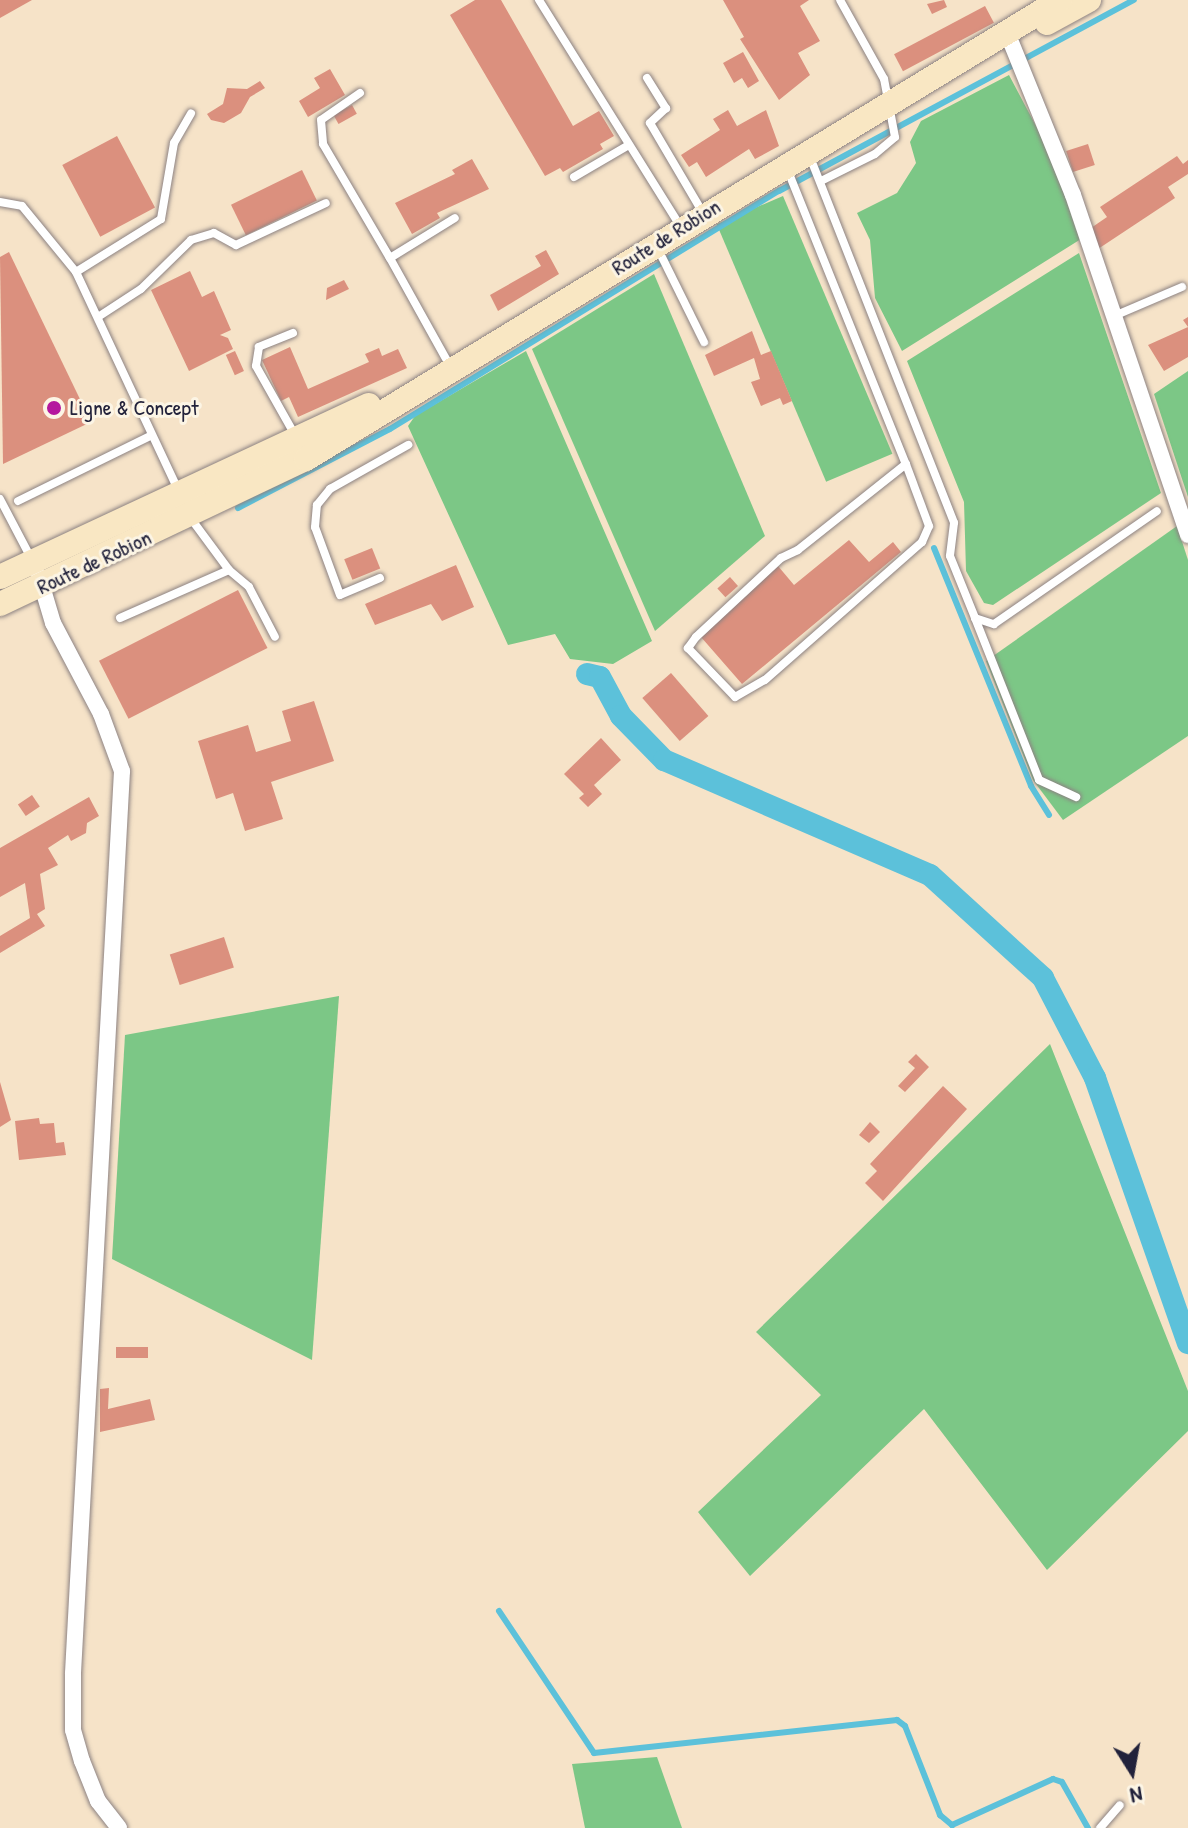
<!DOCTYPE html>
<style>
body{margin:0}
#map{position:relative;width:1188px;height:1828px;overflow:hidden;background:#f6e3c8;font-family:"Patrick Hand",sans-serif}
div>[style]{position:absolute}
.green>*{inset:0;background:#7cc786;transform-origin:0 0}
.stream>*{height:6px;margin:-3px;padding:0 3px;transform-origin:3px;border-radius:3px;background:#5cc1da}
.canal>*{height:22px;margin:-11px;padding:0 11px;transform-origin:11px;border-radius:11px;background:#5cc1da}
.building>*{inset:0;background:#db907e;transform-origin:0 0}
.roads{filter:drop-shadow(0 0 2px #8c8282) drop-shadow(0 0 2px #8c8282)}
.lane>*{height:8px;margin:-4px;padding:0 4px;transform-origin:4px;border-radius:4px;background:#fff}
.street>*{height:16px;margin:-8px;padding:0 8px;transform-origin:8px;border-radius:8px;background:#fff}
.secondary>*{height:24px;margin:-12px;padding:0 12px;transform-origin:12px;border-radius:12px;background:#f9e7c3}
.dots>*{width:22px;height:22px;translate:-50% -50%;box-sizing:border-box;border:4px solid #fcf5e5;border-radius:50%}
span{translate:-50% -50%;white-space:nowrap;text-align:center;line-height:1.15;-webkit-text-stroke:6px #fcf5e5;paint-order:stroke}
.street-label{font-size:22px;color:#22223b}
.poi-label{font-size:22px;color:#22223b}
.left{translate:0 -50%;text-align:left}
.north{position:absolute;left:1092px;top:1732px;width:80px;height:80px;-webkit-text-stroke:6px #fcf5e5;paint-order:stroke;rotate:169deg;font-size:22px;font-weight:700;line-height:32px;text-align:center;color:#22223b}
.north::after{content:'';display:block;margin:auto;width:28px;height:36px;background:#22223b;clip-path:polygon(50% 0,100% 100%,50% 72%,0 100%)}
</style>
<div id="map">
<div class="green">
<i style="clip-path:polygon(1009px 75px,1054px 160px,1081px 239px,902px 351px,875px 298px,870px 240px,857px 213px,897px 193px,916px 163px,910px 142px,921px 121px)"></i>
<i style="left:783px;top:196px;width:280px;height:72px;rotate:67deg"></i>
<i style="clip-path:polygon(1079px 253px,1161px 493px,993px 605px,984px 603px,966px 571px,964px 502px,907px 361px)"></i>
<i style="clip-path:polygon(654px 274px,765px 536px,655px 631px,532px 349px)"></i>
<i style="clip-path:polygon(526px 351px,652px 641px,613px 664px,570px 659px,555px 634px,508px 645px,408px 426px,415px 416px)"></i>
<i style="clip-path:polygon(1188px 371px,1188px 497px,1154px 394px)"></i>
<i style="clip-path:polygon(1177px 526px,1188px 560px,1188px 736px,1063px 820px,1033px 780px,986px 661px)"></i>
<i style="clip-path:polygon(339px 996px,312px 1360px,112px 1259px,125px 1035px)"></i>
<i style="clip-path:polygon(1050px 1044px,1188px 1391px,1188px 1431px,1047px 1570px,924px 1409px,750px 1576px,698px 1512px,821px 1395px,756px 1332px)"></i>
<i style="clip-path:polygon(657px 1757px,682px 1828px,585px 1828px,572px 1764px)"></i>
</div>
<div class="stream">
<i style="left:238px;top:508px;width:171px;rotate:-27.5deg"></i>
<i style="left:390px;top:429px;width:456px;rotate:-31.5deg"></i>
<i style="left:779px;top:191px;width:403px;rotate:-28.3deg"></i>
<i style="left:934px;top:548px;width:257px;rotate:67.8deg"></i>
<i style="left:1031px;top:786px;width:34px;rotate:58deg"></i>
<i style="left:499px;top:1611px;width:171px;rotate:56.2deg"></i>
<i style="left:594px;top:1753px;width:305px;rotate:-6.2deg"></i>
<i style="left:897px;top:1720px;width:10px;rotate:37deg"></i>
<i style="left:905px;top:1726px;width:96px;rotate:68.5deg"></i>
<i style="left:940px;top:1815px;width:16px;rotate:40deg"></i>
<i style="left:952px;top:1825px;width:111px;rotate:-24.5deg"></i>
<i style="left:1053px;top:1779px;width:9px;rotate:18deg"></i>
<i style="left:1062px;top:1782px;width:53px;rotate:60.5deg"></i>
</div>
<div class="canal">
<i style="left:587px;top:674px;width:13px;rotate:13deg"></i>
<i style="left:600px;top:677px;width:44px;rotate:61.7deg"></i>
<i style="left:621px;top:716px;width:62px;rotate:45.7deg"></i>
<i style="left:664px;top:760px;width:290px;rotate:23.4deg"></i>
<i style="left:930px;top:875px;width:153px;rotate:42.3deg"></i>
<i style="left:1043px;top:978px;width:113px;rotate:62.5deg"></i>
<i style="left:1095px;top:1078px;width:281px;rotate:70.7deg"></i>
</div>
<div class="building">
<i style="clip-path:polygon(0 0,32px 0,0 18px)"></i>
<i style="clip-path:polygon(475px 0,501px 0,573px 126px,599px 111px,614px 136px,600px 144px,603px 149px,563px 172px,560px 168px,545px 176px,450px 15px)"></i>
<i style="clip-path:polygon(723px 0,809px 0,800px 6px,820px 41px,798px 53px,810px 75px,779px 100px,740px 39px,744px 37px)"></i>
<i style="clip-path:polygon(944px 0,947px 7px,932px 14px,927px 4px)"></i>
<i style="left:985px;top:6px;width:19px;height:103px;rotate:62deg"></i>
<i style="clip-path:polygon(743px 52px,759px 81px,748px 88px,742px 78px,734px 83px,723px 63px)"></i>
<i style="clip-path:polygon(330px 69px,345px 95px,308px 117px,299px 101px,320px 88px,314px 78px)"></i>
<i style="clip-path:polygon(260px 81px,265px 88px,250px 97px,241px 113px,224px 123px,211px 120px,207px 114px,223px 104px,227px 88px,247px 89px)"></i>
<i style="left:352px;top:105px;width:10px;height:21px;rotate:61deg"></i>
<i style="clip-path:polygon(728px 110px,737px 126px,766px 110px,779px 146px,755px 159px,749px 149px,706px 177px,697px 162px,689px 167px,681px 155px,720px 130px,713px 119px)"></i>
<i style="left:117px;top:136px;width:81px;height:62px;rotate:62deg"></i>
<i style="left:1088px;top:144px;width:22px;height:23px;rotate:72deg"></i>
<i style="clip-path:polygon(1177px 156px,1183px 164px,1188px 160px,1188px 174px,1168px 187px,1175px 198px,1098px 249px,1091px 228px,1107px 217px,1100px 207px)"></i>
<i style="clip-path:polygon(472px 159px,489px 189px,437px 213px,440px 218px,412px 234px,395px 203px,455px 174px,452px 170px)"></i>
<i style="left:302px;top:170px;width:34px;height:79px;rotate:64deg"></i>
<i style="clip-path:polygon(546px 250px,559px 274px,498px 311px,490px 295px,541px 266px,535px 256px)"></i>
<i style="clip-path:polygon(9px 252px,91px 422px,3px 464px,0 257px)"></i>
<i style="clip-path:polygon(190px 271px,202px 297px,214px 291px,231px 330px,220px 335px,228px 338px,233px 349px,189px 371px,151px 290px)"></i>
<i style="clip-path:polygon(344px 280px,349px 289px,326px 300px,327px 288px)"></i>
<i style="clip-path:polygon(1188px 317px,1188px 357px,1164px 371px,1148px 345px,1188px 327px,1183px 320px)"></i>
<i style="clip-path:polygon(752px 331px,761px 355px,771px 351px,792px 401px,783px 405px,780px 398px,761px 406px,751px 382px,760px 379px,754px 358px,714px 376px,705px 355px)"></i>
<i style="clip-path:polygon(290px 347px,308px 389px,369px 362px,365px 354px,379px 348px,382px 356px,398px 349px,407px 368px,298px 417px,289px 397px,281px 401px,262px 360px)"></i>
<i style="left:235px;top:351px;width:22px;height:10px;rotate:66deg"></i>
<i style="clip-path:polygon(849px 540px,869px 562px,893px 542px,901px 552px,742px 684px,701px 637px,778px 566px,794px 585px)"></i>
<i style="left:372px;top:548px;width:22px;height:30px;rotate:68deg"></i>
<i style="clip-path:polygon(456px 565px,474px 607px,442px 621px,431px 604px,375px 625px,365px 604px)"></i>
<i style="left:730px;top:577px;width:12px;height:17px;rotate:48deg"></i>
<i style="left:238px;top:590px;width:65px;height:156px;rotate:63deg"></i>
<i style="left:671px;top:673px;width:57px;height:38px;rotate:49deg"></i>
<i style="clip-path:polygon(314px 701px,334px 761px,271px 782px,283px 819px,245px 831px,233px 793px,216px 799px,198px 741px,248px 725px,256px 752px,291px 741px,282px 711px)"></i>
<i style="clip-path:polygon(601px 738px,621px 760px,594px 785px,602px 794px,588px 807px,579px 798px,584px 794px,564px 774px)"></i>
<i style="left:32px;top:795px;width:14px;height:17px;rotate:56deg"></i>
<i style="clip-path:polygon(89px 797px,99px 816px,87px 823px,86px 833px,71px 841px,68px 835px,48px 848px,58px 865px,40px 874px,45px 909px,37px 914px,45px 926px,0 953px,0 936px,30px 918px,25px 883px,0 897px,0 848px)"></i>
<i style="left:224px;top:937px;width:32px;height:57px;rotate:72deg"></i>
<i style="clip-path:polygon(916px 1054px,929px 1067px,905px 1092px,898px 1086px,915px 1068px,908px 1062px)"></i>
<i style="clip-path:polygon(0 1082px,11px 1120px,0 1127px)"></i>
<i style="clip-path:polygon(943px 1086px,967px 1109px,883px 1201px,865px 1183px,877px 1171px,870px 1164px)"></i>
<i style="clip-path:polygon(39px 1118px,40px 1124px,54px 1123px,56px 1143px,64px 1142px,66px 1155px,19px 1160px,15px 1121px)"></i>
<i style="clip-path:polygon(870px 1122px,880px 1132px,869px 1143px,859px 1135px)"></i>
<i style="left:116px;top:1347px;width:32px;height:11px"></i>
<i style="clip-path:polygon(109px 1388px,108px 1409px,150px 1399px,155px 1420px,100px 1432px,100px 1389px)"></i>
</div>
<div class="roads">
<div class="lane">
<i style="left:539px;top:0;width:266px;rotate:58deg"></i>
<i style="left:647px;top:78px;width:36px;rotate:58deg"></i>
<i style="left:666px;top:108px;width:22px;rotate:137deg"></i>
<i style="left:650px;top:123px;width:104px;rotate:59.5deg"></i>
<i style="left:360px;top:93px;width:47px;rotate:145.3deg"></i>
<i style="left:321px;top:120px;width:24px;rotate:85deg"></i>
<i style="left:323px;top:144px;width:132px;rotate:59.6deg"></i>
<i style="left:810px;top:157px;width:393px;rotate:68.5deg"></i>
<i style="left:954px;top:523px;width:33px;rotate:97deg"></i>
<i style="left:950px;top:556px;width:67px;rotate:68deg"></i>
<i style="left:975px;top:618px;width:20px;rotate:18deg"></i>
<i style="left:994px;top:624px;width:198px;rotate:-34.7deg"></i>
<i style="left:788px;top:171px;width:316px;rotate:68.1deg"></i>
<i style="left:906px;top:464px;width:138px;rotate:141.5deg"></i>
<i style="left:798px;top:550px;width:19px;rotate:155deg"></i>
<i style="left:781px;top:558px;width:116px;rotate:137.1deg"></i>
<i style="left:696px;top:637px;width:14px;rotate:126deg"></i>
<i style="left:688px;top:648px;width:68px;rotate:46.2deg"></i>
<i style="left:735px;top:697px;width:34px;rotate:-30deg"></i>
<i style="left:765px;top:680px;width:209px;rotate:-41.3deg"></i>
<i style="left:922px;top:542px;width:17px;rotate:-66deg"></i>
<i style="left:929px;top:526px;width:66px;rotate:-110.4deg"></i>
<i style="left:574px;top:177px;width:61px;rotate:-30.3deg"></i>
<i style="left:821px;top:181px;width:60px;rotate:-26.6deg"></i>
<i style="left:875px;top:154px;width:26px;rotate:-40deg"></i>
<i style="left:895px;top:137px;width:59px;rotate:-100.7deg"></i>
<i style="left:884px;top:79px;width:90px;rotate:-119.1deg"></i>
<i style="left:0;top:202px;width:22px;rotate:10deg"></i>
<i style="left:22px;top:206px;width:85px;rotate:50.7deg"></i>
<i style="left:76px;top:272px;width:243px;rotate:64.9deg"></i>
<i style="left:658px;top:249px;width:104px;rotate:63.7deg"></i>
<i style="left:76px;top:272px;width:100px;rotate:-31.9deg"></i>
<i style="left:161px;top:219px;width:77px;rotate:-80.3deg"></i>
<i style="left:174px;top:143px;width:34px;rotate:-60deg"></i>
<i style="left:1114px;top:316px;width:74px;rotate:-23.1deg"></i>
<i style="left:98px;top:317px;width:51px;rotate:-33.1deg"></i>
<i style="left:141px;top:289px;width:70px;rotate:-44.4deg"></i>
<i style="left:191px;top:240px;width:24px;rotate:-17deg"></i>
<i style="left:214px;top:233px;width:25px;rotate:29deg"></i>
<i style="left:236px;top:245px;width:99px;rotate:-25deg"></i>
<i style="left:293px;top:333px;width:37px;rotate:158deg"></i>
<i style="left:259px;top:347px;width:19px;rotate:99deg"></i>
<i style="left:256px;top:366px;width:81px;rotate:60.6deg"></i>
<i style="left:450px;top:366px;width:124px;rotate:-119.1deg"></i>
<i style="left:390px;top:258px;width:76px;rotate:-31.6deg"></i>
<i style="left:0;top:499px;width:67px;rotate:62.3deg"></i>
<i style="left:18px;top:501px;width:147px;rotate:-26.2deg"></i>
<i style="left:229px;top:570px;width:26px;rotate:40deg"></i>
<i style="left:249px;top:587px;width:56px;rotate:62.5deg"></i>
<i style="left:380px;top:578px;width:43px;rotate:157deg"></i>
<i style="left:340px;top:595px;width:72px;rotate:-110.2deg"></i>
<i style="left:315px;top:527px;width:22px;rotate:-85deg"></i>
<i style="left:317px;top:505px;width:21px;rotate:-51deg"></i>
<i style="left:330px;top:489px;width:90px;rotate:-29.4deg"></i>
<i style="left:120px;top:618px;width:119px;rotate:-23.8deg"></i>
<i style="left:229px;top:570px;width:67px;rotate:-126.5deg"></i>
<i style="left:975px;top:618px;width:174px;rotate:68.4deg"></i>
<i style="left:1039px;top:780px;width:41px;rotate:24.7deg"></i>
<i style="left:1100px;top:1828px;width:30px;rotate:-49deg"></i>
</div>
<div class="street">
<i style="left:1006px;top:30px;width:178px;rotate:67.9deg"></i>
<i style="left:1073px;top:195px;width:359px;rotate:71.3deg"></i>
<i style="left:39px;top:576px;width:49px;rotate:73.4deg"></i>
<i style="left:53px;top:623px;width:103px;rotate:62.2deg"></i>
<i style="left:101px;top:714px;width:61px;rotate:69.8deg"></i>
<i style="left:122px;top:771px;width:904px;rotate:93.11deg"></i>
<i style="left:73px;top:1674px;width:56px;rotate:90deg"></i>
<i style="left:73px;top:1730px;width:32px;rotate:74deg"></i>
<i style="left:82px;top:1761px;width:43px;rotate:68.2deg"></i>
<i style="left:98px;top:1801px;width:34px;rotate:52deg"></i>
</div>
<div class="secondary">
<i style="left:1047px;top:23px;width:48px;rotate:-28.7deg"></i>
<i style="left:0;top:577px;width:407px;rotate:-25deg"></i>
<i style="left:0;top:604px;width:339px;rotate:-25.4deg"></i>
<i style="left:306px;top:459px;width:883px;rotate:-31.33deg"></i>
</div>
</div>
<div class="dots">
<i style="left:54px;top:408px;background:#b5179e"></i>
</div>
<div class="street-label">
<span style="left:666px;top:237px;rotate:-32deg">Route de Robion</span>
<span style="left:94px;top:562px;rotate:-25deg">Route de Robion</span>
</div>
<div class="poi-label">
<span class="left" style="left:70px;top:408px">Ligne &amp; Concept</span>
</div>
<div class="north">N</div>
</div>
